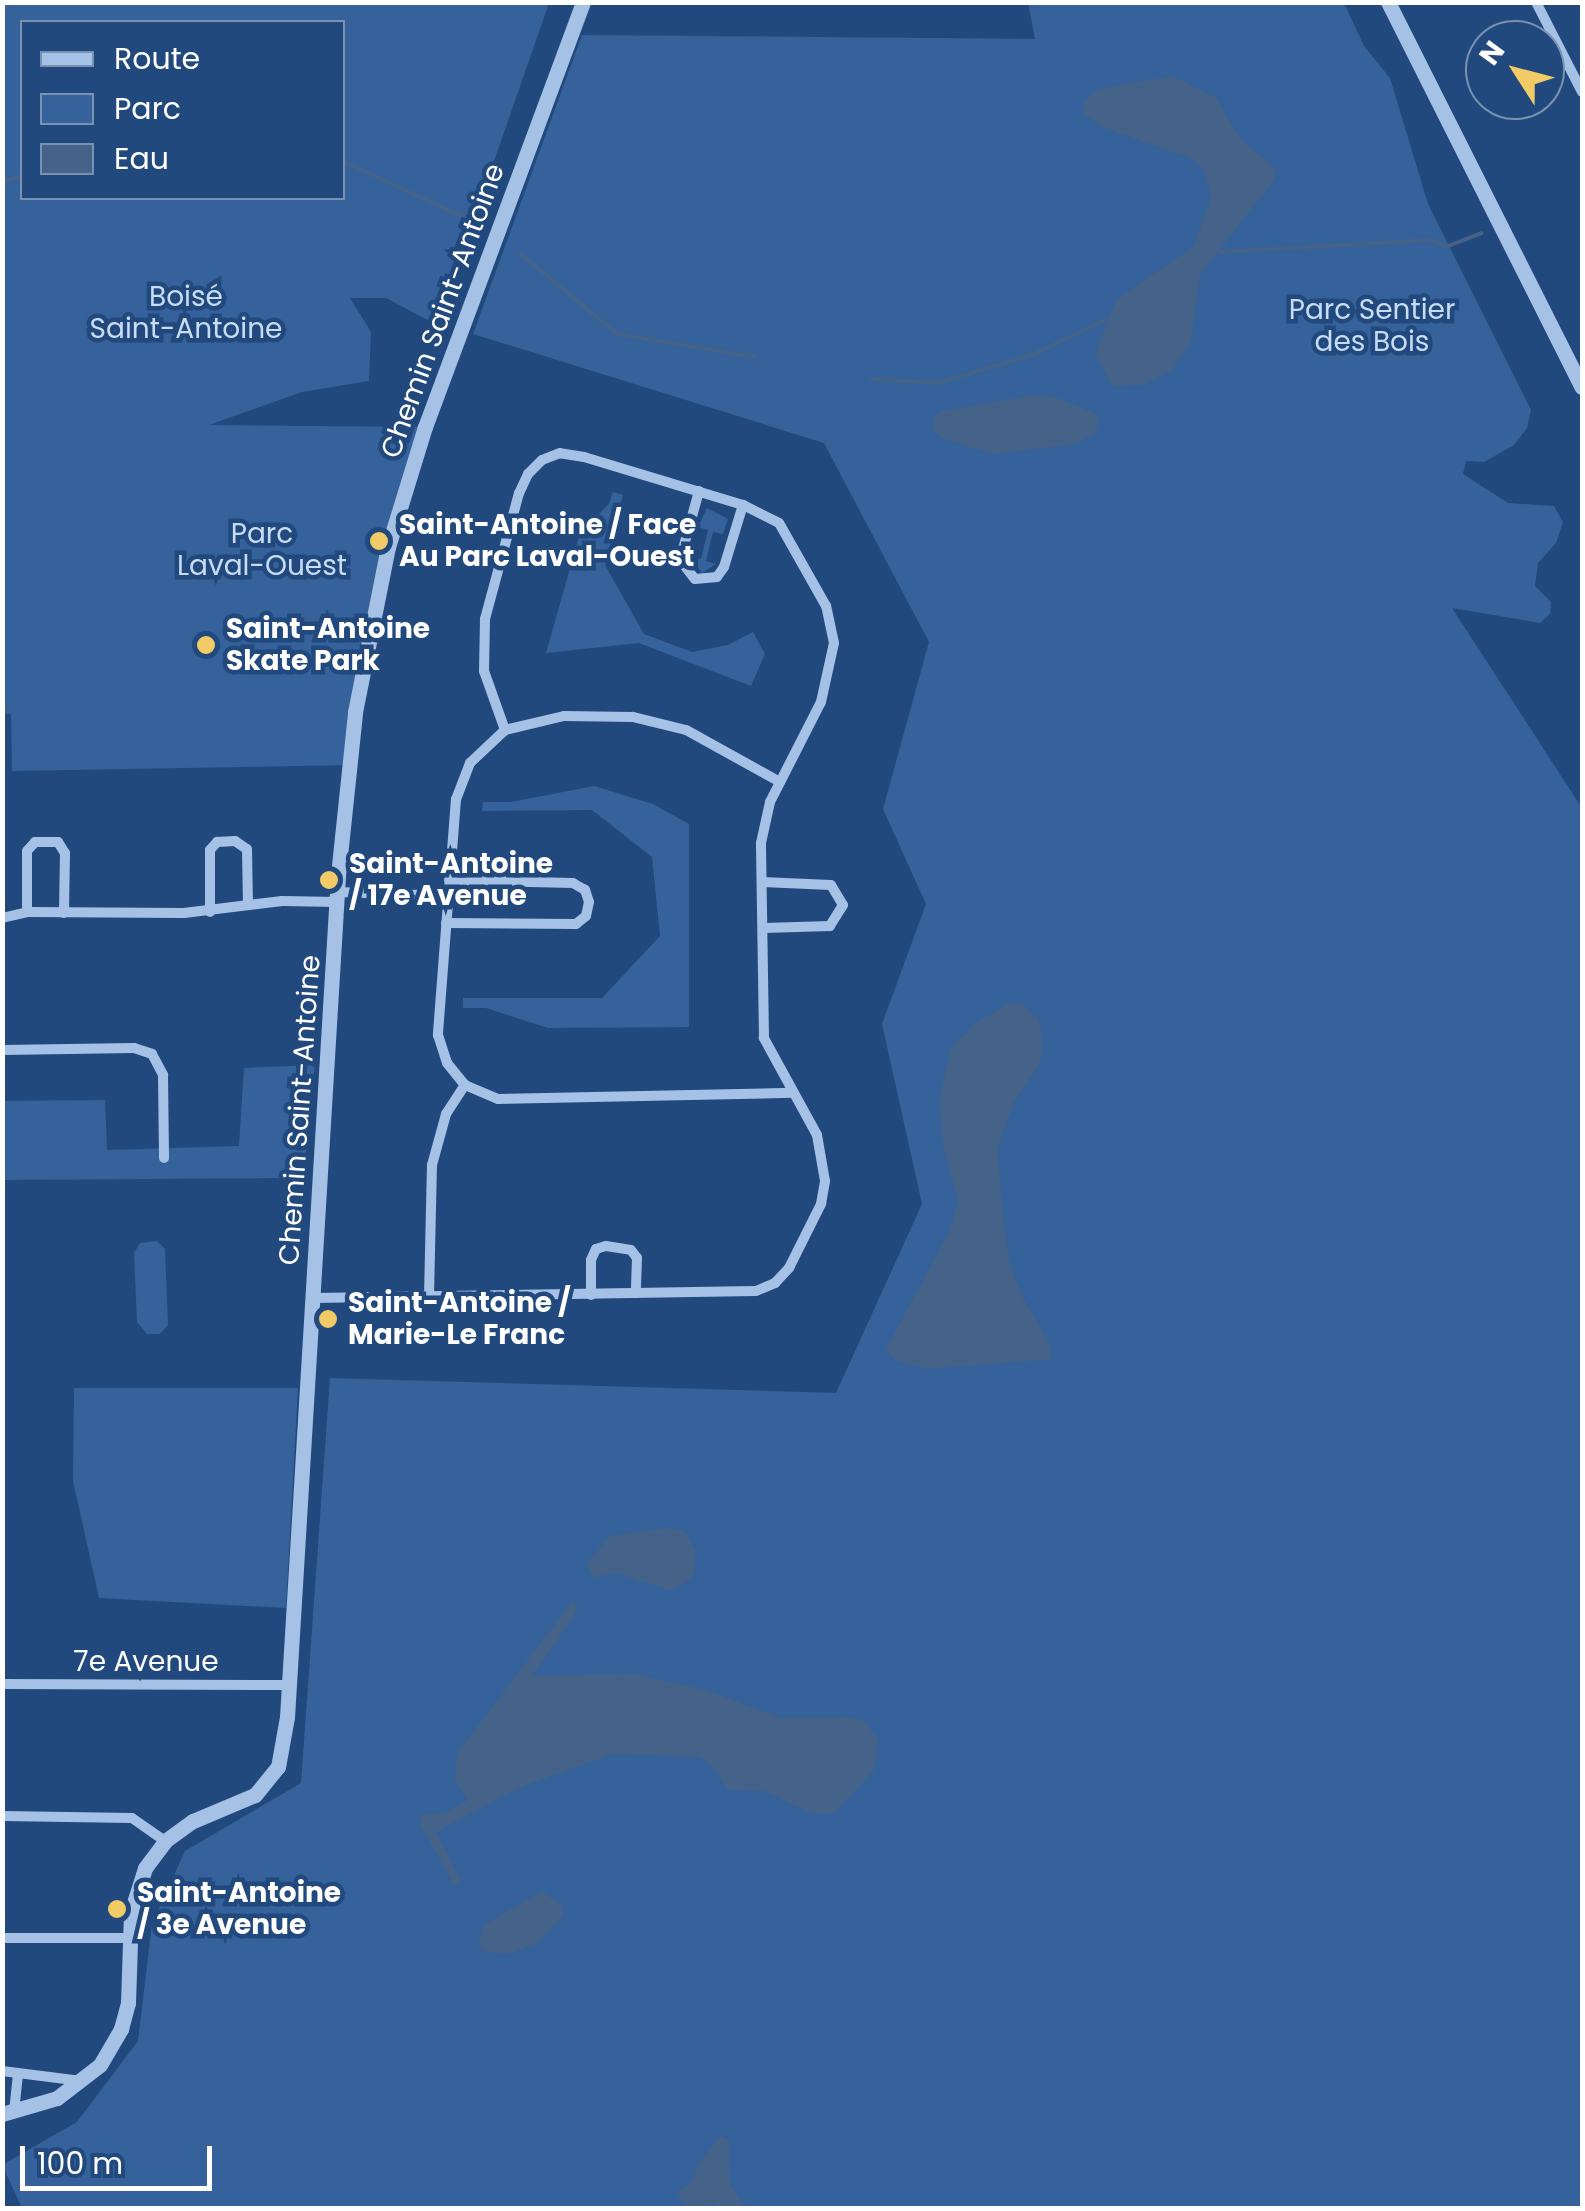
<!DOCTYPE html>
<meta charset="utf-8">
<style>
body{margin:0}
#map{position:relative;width:1585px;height:2211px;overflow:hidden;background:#21497d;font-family:Poppins,sans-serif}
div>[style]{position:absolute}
.green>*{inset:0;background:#35629b}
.water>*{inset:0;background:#456288}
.stream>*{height:4px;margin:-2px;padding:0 2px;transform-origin:2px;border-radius:2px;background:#456288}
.minor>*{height:10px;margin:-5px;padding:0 5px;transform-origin:5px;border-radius:5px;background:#a5c2e6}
.tertiary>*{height:15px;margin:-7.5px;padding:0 7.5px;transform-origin:7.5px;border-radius:7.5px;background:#a5c2e6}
.dots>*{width:28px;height:28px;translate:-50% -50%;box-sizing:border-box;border:5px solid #21497d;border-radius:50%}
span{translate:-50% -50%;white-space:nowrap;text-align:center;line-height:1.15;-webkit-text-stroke:9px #21497d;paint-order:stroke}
.park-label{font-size:28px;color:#c8dcf5}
.street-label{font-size:28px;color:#fff}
.poi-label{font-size:28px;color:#fff;font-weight:700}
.left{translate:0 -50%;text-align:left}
.frame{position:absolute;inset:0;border:5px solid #fff;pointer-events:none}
.legend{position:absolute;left:20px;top:20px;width:325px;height:180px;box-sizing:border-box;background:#21497d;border:2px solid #7a92b1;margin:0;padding:12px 18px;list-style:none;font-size:30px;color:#fff}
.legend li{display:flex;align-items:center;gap:20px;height:50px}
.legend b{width:50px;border:2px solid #7a92b1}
.north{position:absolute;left:1465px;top:20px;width:100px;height:100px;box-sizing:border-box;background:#21497d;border:2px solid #7a92b1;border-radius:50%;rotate:306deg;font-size:28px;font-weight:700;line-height:40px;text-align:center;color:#fff}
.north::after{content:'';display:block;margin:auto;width:35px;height:45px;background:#f2cb67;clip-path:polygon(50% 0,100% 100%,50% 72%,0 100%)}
.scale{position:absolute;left:20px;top:2146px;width:192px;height:45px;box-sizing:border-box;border:5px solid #fff;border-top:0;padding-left:12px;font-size:30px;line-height:35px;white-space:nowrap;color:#fff;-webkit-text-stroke:8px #21497d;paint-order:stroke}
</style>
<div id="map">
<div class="green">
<i style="clip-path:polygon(evenodd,2px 3px,549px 3px,437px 325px,386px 298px,350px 298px,371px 332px,369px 381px,302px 392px,209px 425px,425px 427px,373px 620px,355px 765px,12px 771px,11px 714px,2px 714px,2px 3px,22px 22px,342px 22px,342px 198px,22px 198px,22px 22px)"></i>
<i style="clip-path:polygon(1028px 3px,1344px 3px,1364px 46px,1390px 78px,1428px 204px,1531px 410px,1527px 428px,1514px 445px,1484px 462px,1466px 461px,1463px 474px,1508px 503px,1554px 506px,1563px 522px,1556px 543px,1538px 563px,1535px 586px,1551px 602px,1550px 614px,1540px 623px,1452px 608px,1582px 808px,1582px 2208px,22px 2208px,2px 2165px,77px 2122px,138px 2041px,152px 1924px,185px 1851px,301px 1783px,330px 1378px,836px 1393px,922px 1204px,882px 1024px,926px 904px,883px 809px,929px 642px,824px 443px,473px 334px,582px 35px,1035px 39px)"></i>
<i style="clip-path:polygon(613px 492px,623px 495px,605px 565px,644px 634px,692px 652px,728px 645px,753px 632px,765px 654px,751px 686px,639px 643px,546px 653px,580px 533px,609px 504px)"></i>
<i style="clip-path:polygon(707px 508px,728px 519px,723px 534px,713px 532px,706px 561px,716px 564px,702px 573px,690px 557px,701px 559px,708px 530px,698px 527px)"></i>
<i style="clip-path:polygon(594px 786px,653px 804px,689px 824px,689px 1027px,548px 1028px,486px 1008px,463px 1008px,463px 998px,602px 998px,660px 936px,652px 857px,592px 810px,482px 811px,483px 802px,511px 802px)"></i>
<i style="clip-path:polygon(315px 1065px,303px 1178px,3px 1180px,2px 1101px,105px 1100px,107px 1150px,239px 1146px,244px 1068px)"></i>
<i style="clip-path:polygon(157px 1241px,165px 1249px,168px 1325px,160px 1334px,147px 1334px,137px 1322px,134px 1253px,140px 1243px)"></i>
<i style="clip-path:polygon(74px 1388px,298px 1388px,286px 1608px,99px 1598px,73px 1481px)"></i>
</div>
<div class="water">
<i style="clip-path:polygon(1172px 76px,1216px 98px,1240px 139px,1275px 168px,1274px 180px,1200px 275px,1191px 342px,1172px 370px,1143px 385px,1112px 386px,1095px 354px,1116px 300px,1194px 246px,1211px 197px,1204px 170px,1193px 159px,1102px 127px,1084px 114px,1084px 102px,1098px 89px)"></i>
<i style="clip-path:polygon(1035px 395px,1055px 397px,1099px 415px,1096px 433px,1076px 444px,993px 454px,943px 439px,933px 429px,932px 420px,941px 411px)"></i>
<i style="clip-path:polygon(1008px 1004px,1022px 1004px,1039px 1019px,1043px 1046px,1039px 1065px,1013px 1104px,998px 1148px,1003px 1219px,1010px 1264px,1022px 1296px,1050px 1344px,1051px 1359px,930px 1369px,896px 1361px,886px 1349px,949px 1232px,958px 1202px,943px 1144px,939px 1100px,951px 1048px,974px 1024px)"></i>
<i style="clip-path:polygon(667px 1528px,684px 1531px,696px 1550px,694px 1575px,682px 1585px,669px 1590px,615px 1573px,593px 1578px,587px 1563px,610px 1536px)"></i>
<i style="clip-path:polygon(572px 1602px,578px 1606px,573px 1618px,532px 1676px,634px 1674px,706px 1690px,781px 1718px,848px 1717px,864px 1721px,878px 1739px,874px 1770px,840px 1807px,832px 1813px,811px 1813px,764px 1791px,727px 1789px,713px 1766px,700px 1757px,613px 1754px,521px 1787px,436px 1832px,461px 1880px,454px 1885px,420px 1824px,421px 1815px,446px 1812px,468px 1800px,455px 1780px,457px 1753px)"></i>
<i style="clip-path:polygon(542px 1891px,563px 1906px,563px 1916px,536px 1944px,507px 1954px,483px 1951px,478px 1945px,484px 1925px)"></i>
<i style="clip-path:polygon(721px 2136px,729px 2140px,730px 2183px,745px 2208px,719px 2208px,712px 2203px,706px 2208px,686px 2208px,677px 2192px,692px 2182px,698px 2164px)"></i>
</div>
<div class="stream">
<i style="left:342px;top:161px;width:151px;rotate:24.7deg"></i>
<i style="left:2px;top:182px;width:21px;rotate:-17deg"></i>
<i style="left:1221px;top:252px;width:209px;rotate:-3.3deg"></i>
<i style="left:1430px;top:240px;width:19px;rotate:18deg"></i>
<i style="left:1448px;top:246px;width:36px;rotate:-21deg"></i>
<i style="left:521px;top:254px;width:125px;rotate:39.8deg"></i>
<i style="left:617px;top:334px;width:139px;rotate:9.5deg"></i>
<i style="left:871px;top:379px;width:67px;rotate:3.4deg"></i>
<i style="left:938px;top:383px;width:98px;rotate:-16.6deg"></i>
<i style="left:1032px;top:355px;width:83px;rotate:-25.6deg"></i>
</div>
<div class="minor">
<i style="left:1536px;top:2px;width:101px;rotate:62.9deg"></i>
<i style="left:699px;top:491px;width:72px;rotate:105.4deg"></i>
<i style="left:680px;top:560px;width:24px;rotate:52deg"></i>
<i style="left:695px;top:579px;width:22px;rotate:-5deg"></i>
<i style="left:717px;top:577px;width:12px;rotate:-55deg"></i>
<i style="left:724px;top:567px;width:65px;rotate:-73deg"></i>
<i style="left:780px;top:782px;width:107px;rotate:-151deg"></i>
<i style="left:686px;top:730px;width:55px;rotate:-166.2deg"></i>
<i style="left:633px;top:717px;width:69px;rotate:-179.2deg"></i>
<i style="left:564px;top:716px;width:61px;rotate:166.7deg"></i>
<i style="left:505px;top:730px;width:48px;rotate:136.7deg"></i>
<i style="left:470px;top:763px;width:39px;rotate:111deg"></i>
<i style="left:456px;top:799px;width:237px;rotate:94.4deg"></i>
<i style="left:438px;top:1035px;width:29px;rotate:72deg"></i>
<i style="left:447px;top:1063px;width:28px;rotate:51deg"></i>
<i style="left:465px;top:1085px;width:36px;rotate:23deg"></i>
<i style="left:498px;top:1099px;width:295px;rotate:-1.2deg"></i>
<i style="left:762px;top:882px;width:69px;rotate:2.5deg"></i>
<i style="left:831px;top:885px;width:23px;rotate:59deg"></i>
<i style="left:843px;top:905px;width:25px;rotate:122deg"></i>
<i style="left:830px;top:926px;width:66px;rotate:178.3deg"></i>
<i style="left:338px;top:892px;width:109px;rotate:2.1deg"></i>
<i style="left:27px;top:912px;width:61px;rotate:-90deg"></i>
<i style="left:27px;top:851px;width:12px;rotate:-48deg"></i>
<i style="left:35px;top:842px;width:23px"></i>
<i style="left:58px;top:842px;width:13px;rotate:58deg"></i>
<i style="left:65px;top:853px;width:60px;rotate:91deg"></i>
<i style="left:210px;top:912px;width:62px;rotate:-90deg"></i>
<i style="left:210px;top:850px;width:11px;rotate:-49deg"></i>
<i style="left:217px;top:842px;width:18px;rotate:-3deg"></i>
<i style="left:235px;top:841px;width:14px;rotate:34deg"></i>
<i style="left:247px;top:849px;width:55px;rotate:89deg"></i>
<i style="left:2px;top:918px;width:26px;rotate:-13deg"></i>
<i style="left:27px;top:912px;width:157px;rotate:0.4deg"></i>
<i style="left:184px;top:913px;width:99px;rotate:-7deg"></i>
<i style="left:282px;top:901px;width:55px;rotate:1deg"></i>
<i style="left:446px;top:923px;width:130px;rotate:0.4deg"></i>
<i style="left:576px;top:924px;width:13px;rotate:-39deg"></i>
<i style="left:586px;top:916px;width:14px;rotate:-78deg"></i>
<i style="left:589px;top:902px;width:13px;rotate:-108deg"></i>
<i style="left:585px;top:890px;width:14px;rotate:-150deg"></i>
<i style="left:573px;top:883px;width:124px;rotate:-178.6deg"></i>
<i style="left:2px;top:1050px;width:132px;rotate:-0.9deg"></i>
<i style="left:134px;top:1048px;width:19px;rotate:18deg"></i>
<i style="left:152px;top:1054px;width:24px;rotate:62deg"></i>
<i style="left:163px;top:1075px;width:83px;rotate:89.3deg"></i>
<i style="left:591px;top:1295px;width:35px;rotate:-90deg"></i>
<i style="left:591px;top:1260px;width:12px;rotate:-66deg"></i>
<i style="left:596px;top:1249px;width:10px;rotate:-17deg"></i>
<i style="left:606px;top:1246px;width:25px;rotate:9deg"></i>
<i style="left:631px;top:1250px;width:10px;rotate:53deg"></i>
<i style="left:637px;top:1258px;width:35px;rotate:92deg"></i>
<i style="left:429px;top:1296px;width:131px;rotate:-88.7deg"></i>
<i style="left:432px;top:1165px;width:53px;rotate:-74.6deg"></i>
<i style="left:446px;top:1114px;width:35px;rotate:-57deg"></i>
<i style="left:313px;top:1298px;width:443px;rotate:-0.9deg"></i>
<i style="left:756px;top:1291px;width:21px;rotate:-23deg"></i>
<i style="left:775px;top:1283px;width:21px;rotate:-47deg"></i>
<i style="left:789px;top:1268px;width:72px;rotate:-63.4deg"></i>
<i style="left:821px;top:1204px;width:23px;rotate:-80deg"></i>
<i style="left:825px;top:1181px;width:47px;rotate:-99.9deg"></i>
<i style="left:817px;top:1135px;width:111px;rotate:-118.7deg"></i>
<i style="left:764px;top:1038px;width:195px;rotate:-90.9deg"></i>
<i style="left:761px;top:843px;width:42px;rotate:-77.6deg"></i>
<i style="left:770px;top:802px;width:112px;rotate:-63deg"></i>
<i style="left:821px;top:702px;width:60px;rotate:-77.6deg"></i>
<i style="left:834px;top:643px;width:38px;rotate:-102deg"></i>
<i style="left:826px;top:606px;width:95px;rotate:-119.5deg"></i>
<i style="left:779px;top:523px;width:40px;rotate:-153.4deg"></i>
<i style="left:743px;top:505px;width:166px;rotate:-163.2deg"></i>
<i style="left:584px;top:457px;width:24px;rotate:-171deg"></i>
<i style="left:560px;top:453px;width:19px;rotate:159deg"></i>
<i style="left:542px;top:460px;width:20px;rotate:135deg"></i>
<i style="left:528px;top:474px;width:21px;rotate:115deg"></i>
<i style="left:519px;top:493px;width:131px;rotate:105.1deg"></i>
<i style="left:485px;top:619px;width:52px;rotate:91.1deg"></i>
<i style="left:484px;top:671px;width:63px;rotate:70.4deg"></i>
<i style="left:2px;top:1684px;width:287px;rotate:0.2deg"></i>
<i style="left:2px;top:1816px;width:130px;rotate:0.9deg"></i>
<i style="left:132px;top:1818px;width:40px;rotate:34.9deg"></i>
<i style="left:2px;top:1938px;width:127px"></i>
<i style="left:2px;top:2071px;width:80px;rotate:7.2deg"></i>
<i style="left:14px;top:2112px;width:39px;rotate:-84deg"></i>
</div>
<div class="tertiary">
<i style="left:1388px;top:2px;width:431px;rotate:63.3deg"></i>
<i style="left:2px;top:2114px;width:57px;rotate:-16.2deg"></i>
<i style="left:57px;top:2098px;width:54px;rotate:-37.5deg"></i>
<i style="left:100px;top:2065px;width:42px;rotate:-59.7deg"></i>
<i style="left:121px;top:2029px;width:27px;rotate:-75deg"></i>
<i style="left:128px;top:2003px;width:91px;rotate:-88.1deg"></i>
<i style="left:131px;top:1912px;width:46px;rotate:-72.3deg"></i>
<i style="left:145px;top:1868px;width:34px;rotate:-53deg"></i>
<i style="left:165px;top:1841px;width:34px;rotate:-36deg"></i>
<i style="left:193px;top:1821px;width:67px;rotate:-22.8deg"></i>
<i style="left:255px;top:1795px;width:36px;rotate:-51deg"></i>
<i style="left:278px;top:1767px;width:51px;rotate:-79.8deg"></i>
<i style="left:287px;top:1717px;width:844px;rotate:-86.53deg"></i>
<i style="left:338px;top:875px;width:164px;rotate:-84deg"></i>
<i style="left:355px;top:712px;width:168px;rotate:-78.7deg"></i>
<i style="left:388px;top:547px;width:126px;rotate:-72.9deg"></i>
<i style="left:425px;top:427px;width:453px;rotate:-69.6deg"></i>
</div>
<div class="dots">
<i style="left:379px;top:541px;background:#f2cb67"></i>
<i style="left:206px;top:645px;background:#f2cb67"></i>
<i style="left:329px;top:880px;background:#f2cb67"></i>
<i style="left:328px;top:1319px;background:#f2cb67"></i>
<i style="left:117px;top:1909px;background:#f2cb67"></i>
</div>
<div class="park-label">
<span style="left:186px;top:313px">Boisé<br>Saint-Antoine</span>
<span style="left:1372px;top:326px">Parc Sentier<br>des Bois</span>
<span style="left:262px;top:550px">Parc<br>Laval-Ouest</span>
</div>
<div class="street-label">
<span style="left:443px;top:311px;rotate:-70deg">Chemin Saint-Antoine</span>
<span style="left:300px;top:1110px;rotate:-86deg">Chemin Saint-Antoine</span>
<span style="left:146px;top:1662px">7e Avenue</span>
</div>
<div class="poi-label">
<span class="left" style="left:399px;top:541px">Saint-Antoine / Face<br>Au Parc Laval-Ouest</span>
<span class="left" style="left:226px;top:645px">Saint-Antoine<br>Skate Park</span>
<span class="left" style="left:349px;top:880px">Saint-Antoine<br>/ 17e Avenue</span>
<span class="left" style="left:348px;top:1319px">Saint-Antoine /<br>Marie-Le Franc</span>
<span class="left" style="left:137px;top:1909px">Saint-Antoine<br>/ 3e Avenue</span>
</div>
<div class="frame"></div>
<ul class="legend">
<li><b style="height:12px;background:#a5c2e6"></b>Route</li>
<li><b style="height:28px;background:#35629b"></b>Parc</li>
<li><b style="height:28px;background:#456288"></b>Eau</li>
</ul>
<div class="north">N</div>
<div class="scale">100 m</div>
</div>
